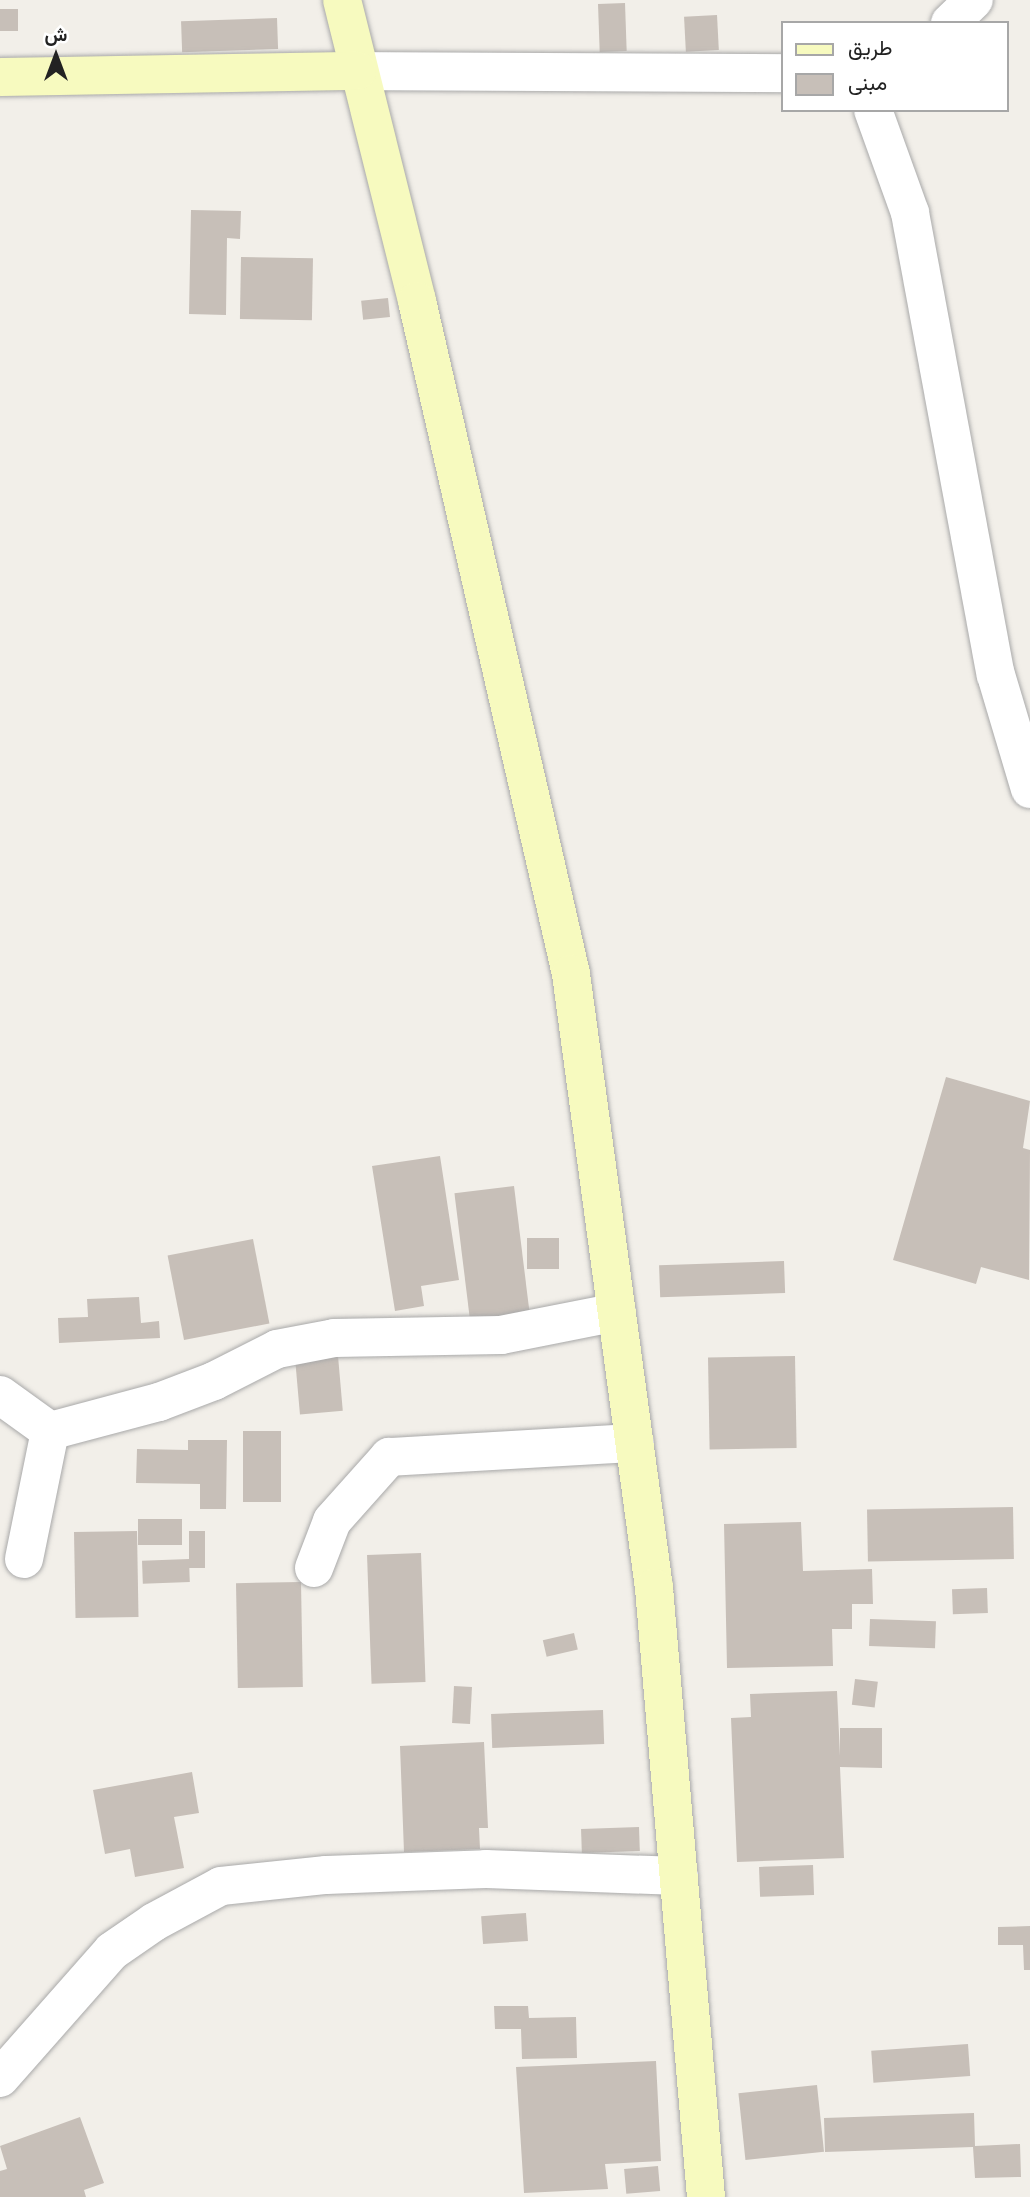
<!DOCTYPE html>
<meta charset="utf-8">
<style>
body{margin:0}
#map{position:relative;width:1030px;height:2197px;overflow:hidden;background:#f2efe9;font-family:"Nunito Sans",Vazirmatn,sans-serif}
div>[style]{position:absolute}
.building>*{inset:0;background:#c7bfb8;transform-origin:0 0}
.roads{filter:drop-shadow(0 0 2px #a9a9a9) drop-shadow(0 0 2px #a9a9a9)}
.street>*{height:38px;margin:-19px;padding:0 19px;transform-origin:19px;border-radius:19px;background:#fff}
.secondary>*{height:38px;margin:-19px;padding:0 19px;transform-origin:19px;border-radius:19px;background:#f7fabf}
span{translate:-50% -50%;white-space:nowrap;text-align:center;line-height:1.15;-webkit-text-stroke:5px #fff;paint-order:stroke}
.legend{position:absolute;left:781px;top:21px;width:228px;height:91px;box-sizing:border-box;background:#fff;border:2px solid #a7a7a7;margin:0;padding:9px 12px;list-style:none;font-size:21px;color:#222}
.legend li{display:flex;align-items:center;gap:14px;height:35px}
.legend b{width:35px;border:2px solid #a7a7a7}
.north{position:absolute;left:21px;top:21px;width:70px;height:70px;-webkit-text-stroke:5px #fff;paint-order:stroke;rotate:0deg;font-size:19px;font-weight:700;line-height:28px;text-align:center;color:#222}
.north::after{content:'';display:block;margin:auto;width:24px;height:32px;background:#222;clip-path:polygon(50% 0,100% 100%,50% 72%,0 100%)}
</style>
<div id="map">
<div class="building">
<i style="left:625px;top:3px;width:48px;height:27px;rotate:88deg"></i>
<i style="left:0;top:9px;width:18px;height:22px"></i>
<i style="left:717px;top:15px;width:35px;height:33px;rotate:87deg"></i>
<i style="left:277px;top:18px;width:31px;height:96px;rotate:88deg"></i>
<i style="clip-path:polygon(191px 210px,241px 211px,240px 239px,227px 238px,226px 315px,189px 314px)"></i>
<i style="left:241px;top:257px;width:72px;height:62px;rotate:1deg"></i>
<i style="left:388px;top:298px;width:19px;height:27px;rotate:84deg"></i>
<i style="clip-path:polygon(946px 1077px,1030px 1101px,1023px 1148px,1030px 1150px,1029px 1280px,981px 1267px,976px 1284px,893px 1260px)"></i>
<i style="clip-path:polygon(440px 1156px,459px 1280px,421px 1286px,424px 1306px,395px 1311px,372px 1166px)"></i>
<i style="left:514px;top:1186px;width:137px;height:60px;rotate:83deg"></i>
<i style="left:527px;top:1238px;width:32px;height:31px"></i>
<i style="left:253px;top:1239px;width:86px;height:87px;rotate:79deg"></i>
<i style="left:784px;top:1261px;width:32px;height:125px;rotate:88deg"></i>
<i style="clip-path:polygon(139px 1297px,141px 1323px,159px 1321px,160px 1338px,59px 1343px,58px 1318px,88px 1317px,87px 1299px)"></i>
<i style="left:338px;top:1356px;width:55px;height:43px;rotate:85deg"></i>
<i style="left:795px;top:1356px;width:92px;height:87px;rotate:89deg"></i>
<i style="left:243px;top:1431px;width:38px;height:71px"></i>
<i style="clip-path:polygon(188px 1440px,227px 1440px,226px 1509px,200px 1509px,200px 1484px,136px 1483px,137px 1449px,188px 1450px)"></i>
<i style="left:1013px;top:1507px;width:52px;height:146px;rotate:89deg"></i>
<i style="left:182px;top:1519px;width:26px;height:44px;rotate:90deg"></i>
<i style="clip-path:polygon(801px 1522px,803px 1571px,872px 1569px,873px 1604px,852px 1604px,852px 1629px,832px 1629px,833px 1666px,727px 1668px,724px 1524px)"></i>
<i style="left:137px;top:1531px;width:86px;height:63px;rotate:89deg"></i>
<i style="left:189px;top:1531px;width:16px;height:37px"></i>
<i style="left:421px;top:1553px;width:129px;height:54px;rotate:88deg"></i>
<i style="left:189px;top:1559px;width:23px;height:47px;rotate:88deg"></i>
<i style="left:301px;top:1582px;width:105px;height:65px;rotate:89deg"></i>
<i style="left:987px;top:1588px;width:25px;height:35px;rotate:88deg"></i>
<i style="left:870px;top:1619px;width:66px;height:27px;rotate:2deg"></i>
<i style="left:574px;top:1633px;width:17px;height:32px;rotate:77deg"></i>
<i style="left:855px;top:1679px;width:23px;height:26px;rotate:7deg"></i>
<i style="left:454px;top:1686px;width:18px;height:37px;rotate:3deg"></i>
<i style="clip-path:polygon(837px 1691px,840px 1756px,840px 1728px,882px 1728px,882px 1768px,840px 1767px,844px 1858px,737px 1862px,731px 1718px,751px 1717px,750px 1694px)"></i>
<i style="left:603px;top:1710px;width:34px;height:112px;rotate:88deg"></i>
<i style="clip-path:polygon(484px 1742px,488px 1828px,479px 1828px,480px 1849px,404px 1852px,400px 1746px)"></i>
<i style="clip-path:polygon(192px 1772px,199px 1813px,174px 1817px,184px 1868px,135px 1877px,130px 1849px,105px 1854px,93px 1790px)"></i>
<i style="left:639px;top:1827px;width:24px;height:58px;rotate:88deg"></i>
<i style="left:813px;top:1865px;width:30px;height:54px;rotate:88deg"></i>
<i style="left:526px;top:1913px;width:28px;height:45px;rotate:86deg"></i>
<i style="clip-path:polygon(1030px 1926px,1030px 1970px,1024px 1970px,1023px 1945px,998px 1945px,998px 1927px)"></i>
<i style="clip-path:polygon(494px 2006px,528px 2006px,529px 2018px,576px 2017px,577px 2058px,522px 2059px,521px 2029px,495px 2029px)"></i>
<i style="left:968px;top:2044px;width:32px;height:97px;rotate:86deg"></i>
<i style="clip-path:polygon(656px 2061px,661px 2161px,605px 2164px,608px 2189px,524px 2193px,516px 2067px)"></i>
<i style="left:817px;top:2085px;width:67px;height:79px;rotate:84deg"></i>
<i style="clip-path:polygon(974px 2113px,975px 2146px,1020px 2144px,1021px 2177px,975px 2178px,973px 2147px,825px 2152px,824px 2118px)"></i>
<i style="clip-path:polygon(80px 2117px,104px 2183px,84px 2190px,86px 2197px,0 2197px,0 2171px,7px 2169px,0 2146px)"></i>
<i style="left:658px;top:2166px;width:25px;height:34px;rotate:85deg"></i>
</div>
<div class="roads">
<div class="street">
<i style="left:950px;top:23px;width:33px;rotate:-44deg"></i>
<i style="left:357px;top:71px;width:426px;rotate:0.3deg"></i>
<i style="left:873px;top:110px;width:109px;rotate:70.2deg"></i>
<i style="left:910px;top:213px;width:470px;rotate:79.5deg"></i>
<i style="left:996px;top:675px;width:119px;rotate:73.4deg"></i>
<i style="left:0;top:1395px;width:62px;rotate:35.8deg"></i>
<i style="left:24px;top:1559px;width:131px;rotate:-78.5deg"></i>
<i style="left:50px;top:1431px;width:113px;rotate:-14.9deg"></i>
<i style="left:159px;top:1402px;width:59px;rotate:-20.9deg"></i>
<i style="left:214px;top:1381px;width:71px;rotate:-26.9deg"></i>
<i style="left:277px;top:1349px;width:58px;rotate:-10.9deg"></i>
<i style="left:334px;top:1338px;width:167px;rotate:-1deg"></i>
<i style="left:501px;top:1335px;width:118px;rotate:-11.2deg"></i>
<i style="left:314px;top:1568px;width:50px;rotate:-69deg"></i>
<i style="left:332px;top:1521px;width:86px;rotate:-48.3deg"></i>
<i style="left:389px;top:1457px;width:246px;rotate:-3.3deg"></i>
<i style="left:0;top:2078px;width:169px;rotate:-48.6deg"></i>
<i style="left:112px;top:1951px;width:51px;rotate:-34.6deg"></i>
<i style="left:154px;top:1922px;width:76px;rotate:-28.2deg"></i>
<i style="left:221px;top:1886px;width:106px;rotate:-6deg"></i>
<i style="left:326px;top:1875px;width:160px;rotate:-2.1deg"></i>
<i style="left:486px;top:1869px;width:193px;rotate:2.1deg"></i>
</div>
<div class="secondary">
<i style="left:342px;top:0;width:310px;rotate:76deg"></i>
<i style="left:417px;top:301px;width:690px;rotate:77.11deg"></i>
<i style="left:571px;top:974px;width:620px;rotate:82.3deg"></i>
<i style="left:654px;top:1588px;width:611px;rotate:85.12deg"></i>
<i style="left:0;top:77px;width:357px;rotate:-1deg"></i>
</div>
</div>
<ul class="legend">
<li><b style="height:9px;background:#f7fabf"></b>طريق</li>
<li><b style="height:19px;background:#c7bfb8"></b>مبنى</li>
</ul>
<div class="north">ش</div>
</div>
